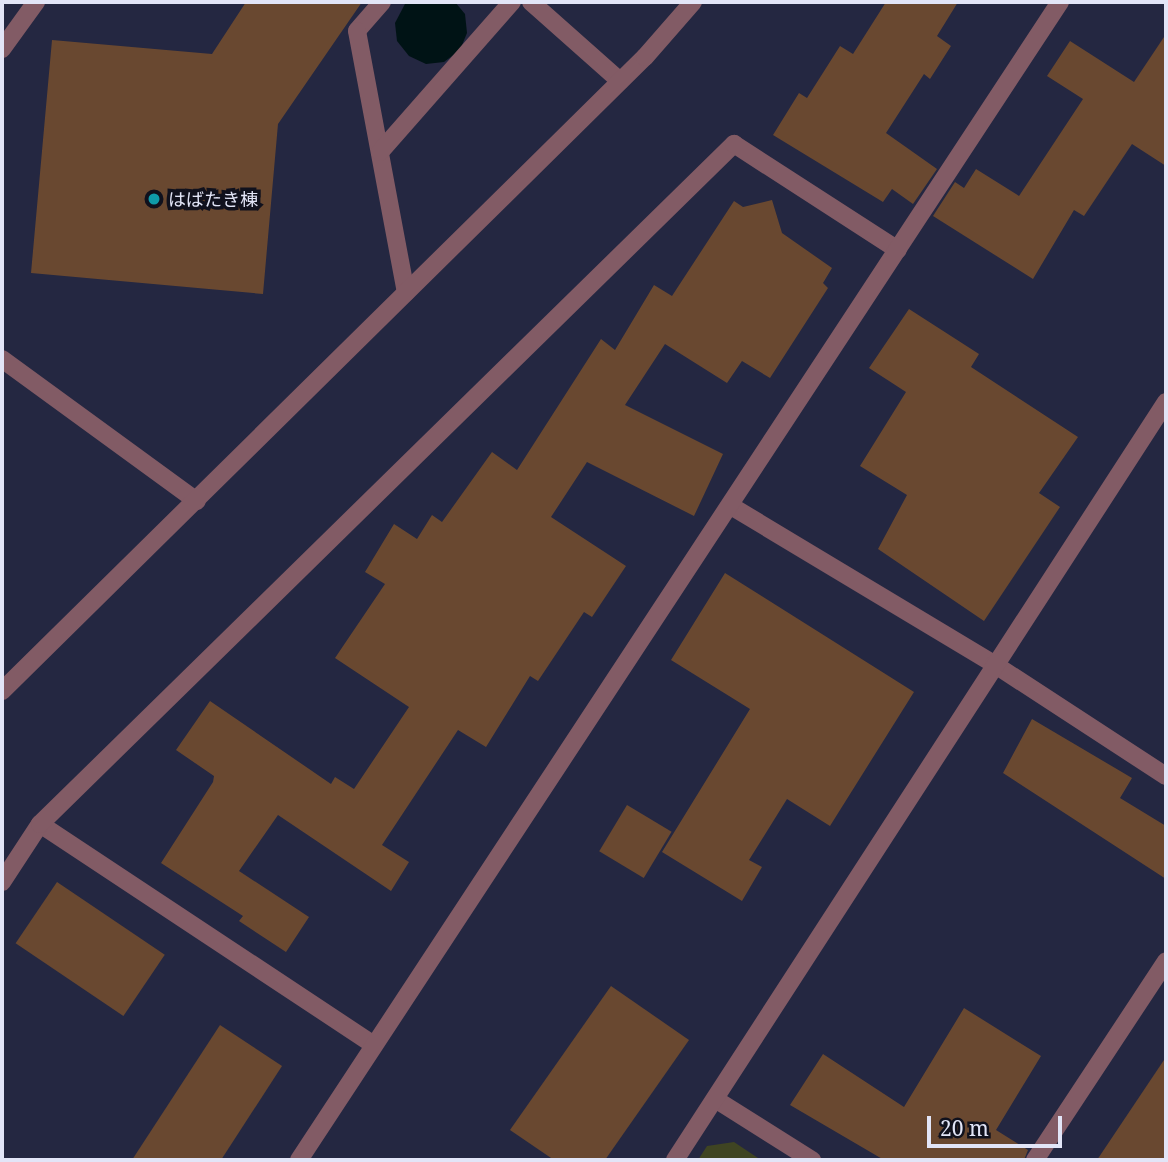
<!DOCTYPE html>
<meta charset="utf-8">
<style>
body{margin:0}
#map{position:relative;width:1168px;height:1162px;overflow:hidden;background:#242741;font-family:"Noto Serif","Noto Sans JP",serif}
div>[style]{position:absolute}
.green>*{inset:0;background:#3f4422}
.water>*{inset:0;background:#001315}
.building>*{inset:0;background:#694830;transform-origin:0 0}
.minor>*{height:18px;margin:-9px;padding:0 9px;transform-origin:9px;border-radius:9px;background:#825b65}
.dots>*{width:19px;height:19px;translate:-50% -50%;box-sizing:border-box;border:4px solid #10111d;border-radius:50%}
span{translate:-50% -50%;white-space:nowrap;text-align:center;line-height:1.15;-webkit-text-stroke:7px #10111d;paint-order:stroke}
.poi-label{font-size:18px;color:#e2e5f7}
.left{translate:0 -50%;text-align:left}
.frame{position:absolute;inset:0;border:4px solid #e2e5f7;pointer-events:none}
.scale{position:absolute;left:927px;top:1116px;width:135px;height:32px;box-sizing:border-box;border:4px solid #e2e5f7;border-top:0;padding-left:9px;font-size:21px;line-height:24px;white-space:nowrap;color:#e2e5f7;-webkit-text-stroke:5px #10111d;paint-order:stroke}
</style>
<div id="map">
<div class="green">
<i style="clip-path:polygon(734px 1142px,761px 1160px,698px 1160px,707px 1146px)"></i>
</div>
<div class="water">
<i style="clip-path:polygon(406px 2px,455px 2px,465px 14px,467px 33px,460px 50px,444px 62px,426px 64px,409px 56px,397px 41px,395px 23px)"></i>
</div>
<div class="building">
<i style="clip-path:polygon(246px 2px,362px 2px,278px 124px,263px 294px,31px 273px,52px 40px,212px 54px)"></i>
<i style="clip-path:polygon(886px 2px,958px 2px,937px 36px,951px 46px,930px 79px,924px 74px,886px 133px,937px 169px,913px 204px,892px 189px,883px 202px,773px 135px,799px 93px,807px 98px,840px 46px,853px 54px)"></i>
<i style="clip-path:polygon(1166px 34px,1166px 166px,1132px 144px,1084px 216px,1074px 210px,1033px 279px,933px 216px,955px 182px,964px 188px,976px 169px,1019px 196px,1083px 99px,1047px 76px,1070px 41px,1134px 82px)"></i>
<i style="clip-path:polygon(772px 200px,782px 233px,832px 268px,823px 283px,828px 288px,770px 378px,742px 361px,727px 383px,665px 344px,625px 405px,723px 454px,694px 516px,587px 462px,551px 517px,626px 566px,592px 617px,584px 612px,538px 681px,530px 676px,486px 747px,458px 730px,382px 845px,409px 862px,391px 891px,278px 815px,239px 871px,309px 917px,286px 952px,239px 921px,243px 916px,161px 863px,213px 782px,214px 776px,176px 750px,210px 701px,331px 784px,335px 777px,354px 789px,409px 707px,335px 658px,385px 584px,365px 572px,394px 524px,417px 539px,432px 515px,442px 522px,492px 452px,517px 470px,601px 339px,615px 350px,654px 285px,672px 296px,734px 201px,743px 207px)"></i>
<i style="clip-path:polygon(909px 309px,979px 354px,971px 367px,1078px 437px,1039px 493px,1060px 507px,984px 621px,878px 549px,907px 495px,860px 466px,906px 392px,869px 368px)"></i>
<i style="clip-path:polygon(725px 573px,914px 692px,830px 826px,787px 799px,749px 860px,762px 867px,742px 901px,662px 852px,750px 709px,671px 660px)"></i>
<i style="clip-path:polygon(1032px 719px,1132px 778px,1120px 798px,1166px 826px,1166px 879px,1003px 773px)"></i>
<i style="left:627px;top:805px;width:52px;height:54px;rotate:31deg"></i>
<i style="left:57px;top:882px;width:130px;height:74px;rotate:34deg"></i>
<i style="clip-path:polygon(611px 986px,689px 1040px,605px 1160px,554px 1160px,510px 1130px)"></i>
<i style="clip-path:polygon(964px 1008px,1041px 1056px,996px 1130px,1028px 1150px,1024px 1160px,884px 1160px,790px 1105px,823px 1054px,904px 1107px)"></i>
<i style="clip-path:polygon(220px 1025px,282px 1066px,221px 1160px,132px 1160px)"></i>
<i style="clip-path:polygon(1166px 1057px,1166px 1160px,1097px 1160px)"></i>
</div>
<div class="minor">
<i style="left:382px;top:2px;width:38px;rotate:131deg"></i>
<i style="left:357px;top:31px;width:266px;rotate:79.4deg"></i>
<i style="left:531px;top:2px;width:119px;rotate:41.6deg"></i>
<i style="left:2px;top:49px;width:58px;rotate:-54.1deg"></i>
<i style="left:380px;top:152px;width:200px;rotate:-48.7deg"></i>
<i style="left:2px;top:359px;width:241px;rotate:36.1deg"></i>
<i style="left:731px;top:506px;width:307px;rotate:31deg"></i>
<i style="left:994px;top:664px;width:205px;rotate:33.1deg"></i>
<i style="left:2px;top:691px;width:903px;rotate:-44.6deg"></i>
<i style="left:645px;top:57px;width:73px;rotate:-48.9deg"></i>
<i style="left:40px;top:824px;width:399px;rotate:33.5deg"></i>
<i style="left:2px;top:882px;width:69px;rotate:-56.8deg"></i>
<i style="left:40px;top:824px;width:972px;rotate:-44.42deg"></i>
<i style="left:734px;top:144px;width:195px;rotate:32.9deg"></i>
<i style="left:715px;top:1099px;width:115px;rotate:32.2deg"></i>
<i style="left:299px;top:1160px;width:1386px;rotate:-56.69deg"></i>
<i style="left:675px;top:1160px;width:903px;rotate:-57.07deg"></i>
<i style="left:1035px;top:1160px;width:238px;rotate:-56.6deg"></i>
</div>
<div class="dots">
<i style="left:154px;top:199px;background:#0f9aa8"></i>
</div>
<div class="poi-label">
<span class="left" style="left:168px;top:199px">はばたき棟</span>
</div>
<div class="frame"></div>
<div class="scale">20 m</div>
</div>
